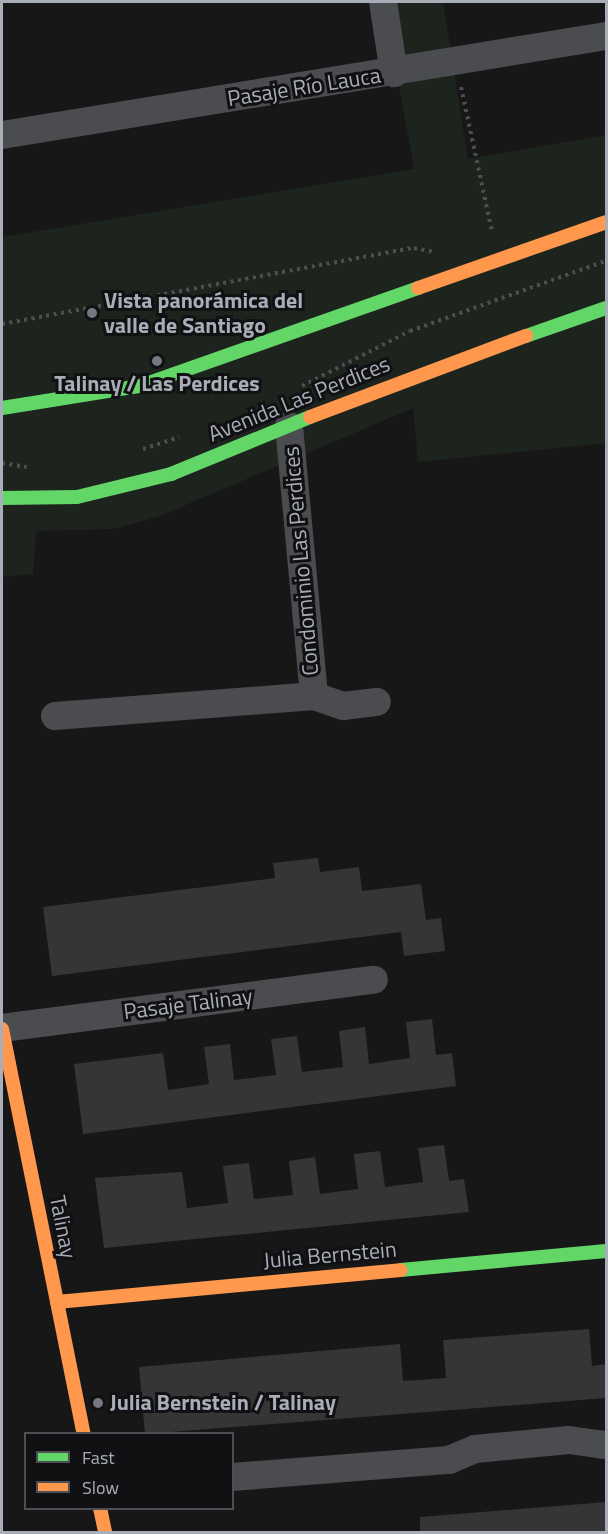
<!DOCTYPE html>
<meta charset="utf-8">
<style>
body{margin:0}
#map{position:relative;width:608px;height:1534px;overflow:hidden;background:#171717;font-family:"Titillium Web",sans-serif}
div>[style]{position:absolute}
.green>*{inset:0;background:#1d241e}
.building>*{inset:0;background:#353536}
.path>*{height:4px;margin-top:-2px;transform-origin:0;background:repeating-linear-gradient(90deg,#4d4e52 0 3px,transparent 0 7.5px)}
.street>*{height:28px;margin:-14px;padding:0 14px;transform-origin:14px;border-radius:14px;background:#4b4c50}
.fast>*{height:14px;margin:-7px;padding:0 7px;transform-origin:7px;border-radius:7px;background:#63d668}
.slow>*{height:14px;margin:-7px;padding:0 7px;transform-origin:7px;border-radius:7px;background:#ff974d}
.dots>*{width:16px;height:16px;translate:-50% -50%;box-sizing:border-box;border:3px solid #111113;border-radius:50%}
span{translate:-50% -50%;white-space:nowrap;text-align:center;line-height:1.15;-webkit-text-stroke:6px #111113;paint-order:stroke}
.street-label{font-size:22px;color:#a8adb8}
.poi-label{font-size:22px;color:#a8adb8;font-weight:700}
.left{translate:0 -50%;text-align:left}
.frame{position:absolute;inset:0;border:3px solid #a8adb8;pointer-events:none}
.legend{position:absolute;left:24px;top:1432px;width:210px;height:78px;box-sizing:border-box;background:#111113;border:2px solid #4d4f55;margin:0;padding:8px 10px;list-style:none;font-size:18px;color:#a8adb8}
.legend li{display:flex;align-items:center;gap:12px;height:30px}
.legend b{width:30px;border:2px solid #4d4f55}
</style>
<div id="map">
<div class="green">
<i style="clip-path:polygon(384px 2px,443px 2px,468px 159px,606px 135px,606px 443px,418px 462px,413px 408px,160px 516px,114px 529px,36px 531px,33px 574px,2px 577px,2px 237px,414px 169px)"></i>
</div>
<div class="building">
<i style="clip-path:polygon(318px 858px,320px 872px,359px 867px,362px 891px,421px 884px,426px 920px,441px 918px,445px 951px,404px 956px,401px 932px,52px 976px,43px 907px,275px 878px,273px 863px)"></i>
<i style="clip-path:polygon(432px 1019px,436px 1055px,452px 1053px,456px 1086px,83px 1134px,74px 1064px,163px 1053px,168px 1090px,209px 1084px,204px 1047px,230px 1044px,234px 1080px,276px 1075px,271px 1039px,297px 1036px,302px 1072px,343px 1067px,339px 1031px,365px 1027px,369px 1064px,410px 1058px,406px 1022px)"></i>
<i style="clip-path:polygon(444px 1145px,449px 1181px,464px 1179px,469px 1212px,104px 1248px,95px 1178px,182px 1172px,187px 1208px,228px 1203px,223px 1166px,249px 1163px,254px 1199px,293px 1195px,289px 1161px,315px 1157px,320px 1194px,358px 1189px,354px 1154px,380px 1151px,385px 1187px,423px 1182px,418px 1148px)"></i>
<i style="clip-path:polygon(589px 1329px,592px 1366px,606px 1364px,606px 1398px,145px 1434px,139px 1367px,400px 1344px,403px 1381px,446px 1378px,443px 1340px)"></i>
<i style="clip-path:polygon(606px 1502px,606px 1533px,420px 1533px,420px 1517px)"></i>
</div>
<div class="path">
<i style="left:461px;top:87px;width:148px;rotate:77.9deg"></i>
<i style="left:2px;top:324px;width:419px;rotate:-10.5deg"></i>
<i style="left:414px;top:248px;width:21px;rotate:11deg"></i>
<i style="left:302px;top:386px;width:121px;rotate:-27deg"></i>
<i style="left:410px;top:331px;width:208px;rotate:-19.7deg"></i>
<i style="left:143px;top:449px;width:38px;rotate:-18deg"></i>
<i style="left:2px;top:463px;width:25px;rotate:9deg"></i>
</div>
<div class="street">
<i style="left:383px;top:2px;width:72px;rotate:81.2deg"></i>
<i style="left:2px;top:135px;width:612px;rotate:-9.31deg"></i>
<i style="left:289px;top:426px;width:271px;rotate:84.7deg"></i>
<i style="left:55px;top:716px;width:260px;rotate:-4.4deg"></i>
<i style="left:314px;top:696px;width:31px;rotate:19deg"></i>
<i style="left:343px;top:706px;width:34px;rotate:-7deg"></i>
<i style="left:2px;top:1028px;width:375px;rotate:-7.4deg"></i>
<i style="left:232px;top:1477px;width:218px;rotate:-4.5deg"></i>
<i style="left:449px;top:1460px;width:28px;rotate:-23deg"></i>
<i style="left:475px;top:1449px;width:94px;rotate:-5.5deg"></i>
<i style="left:569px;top:1440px;width:37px;rotate:8deg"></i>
</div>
<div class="fast">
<i style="left:526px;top:336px;width:85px;rotate:-19.3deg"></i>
<i style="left:2px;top:408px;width:140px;rotate:-9.1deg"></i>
<i style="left:140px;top:386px;width:295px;rotate:-19.4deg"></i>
<i style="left:2px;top:498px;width:75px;rotate:-0.8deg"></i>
<i style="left:77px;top:497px;width:97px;rotate:-13.7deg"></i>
<i style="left:171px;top:474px;width:150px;rotate:-22.3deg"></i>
<i style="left:401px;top:1270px;width:206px;rotate:-5.3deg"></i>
</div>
<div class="slow">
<i style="left:418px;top:288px;width:199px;rotate:-19.3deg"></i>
<i style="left:310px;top:417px;width:231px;rotate:-20.6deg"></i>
<i style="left:2px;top:1029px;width:413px;rotate:78.6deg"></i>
<i style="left:57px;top:1302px;width:345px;rotate:-5.3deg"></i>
<i style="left:100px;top:1508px;width:25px;rotate:78deg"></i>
</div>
<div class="dots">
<i style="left:92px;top:313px;background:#757880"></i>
<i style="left:157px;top:361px;background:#757880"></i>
<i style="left:98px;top:1403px;background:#757880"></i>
</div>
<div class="street-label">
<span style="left:304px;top:87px;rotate:-9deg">Pasaje Río Lauca</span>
<span style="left:299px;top:399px;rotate:-22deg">Avenida Las Perdices</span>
<span style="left:301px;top:561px;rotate:-95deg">Condominio Las Perdices</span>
<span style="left:188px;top:1004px;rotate:-7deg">Pasaje Talinay</span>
<span style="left:63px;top:1227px;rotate:79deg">Talinay</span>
<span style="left:330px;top:1255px;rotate:-5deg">Julia Bernstein</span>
</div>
<div class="poi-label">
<span class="left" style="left:104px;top:313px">Vista panorámica del<br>valle de Santiago</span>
<span style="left:157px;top:384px">Talinay / Las Perdices</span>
<span class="left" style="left:110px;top:1403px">Julia Bernstein / Talinay</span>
</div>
<div class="frame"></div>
<ul class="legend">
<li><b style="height:8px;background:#63d668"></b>Fast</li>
<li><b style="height:8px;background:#ff974d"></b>Slow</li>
</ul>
</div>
